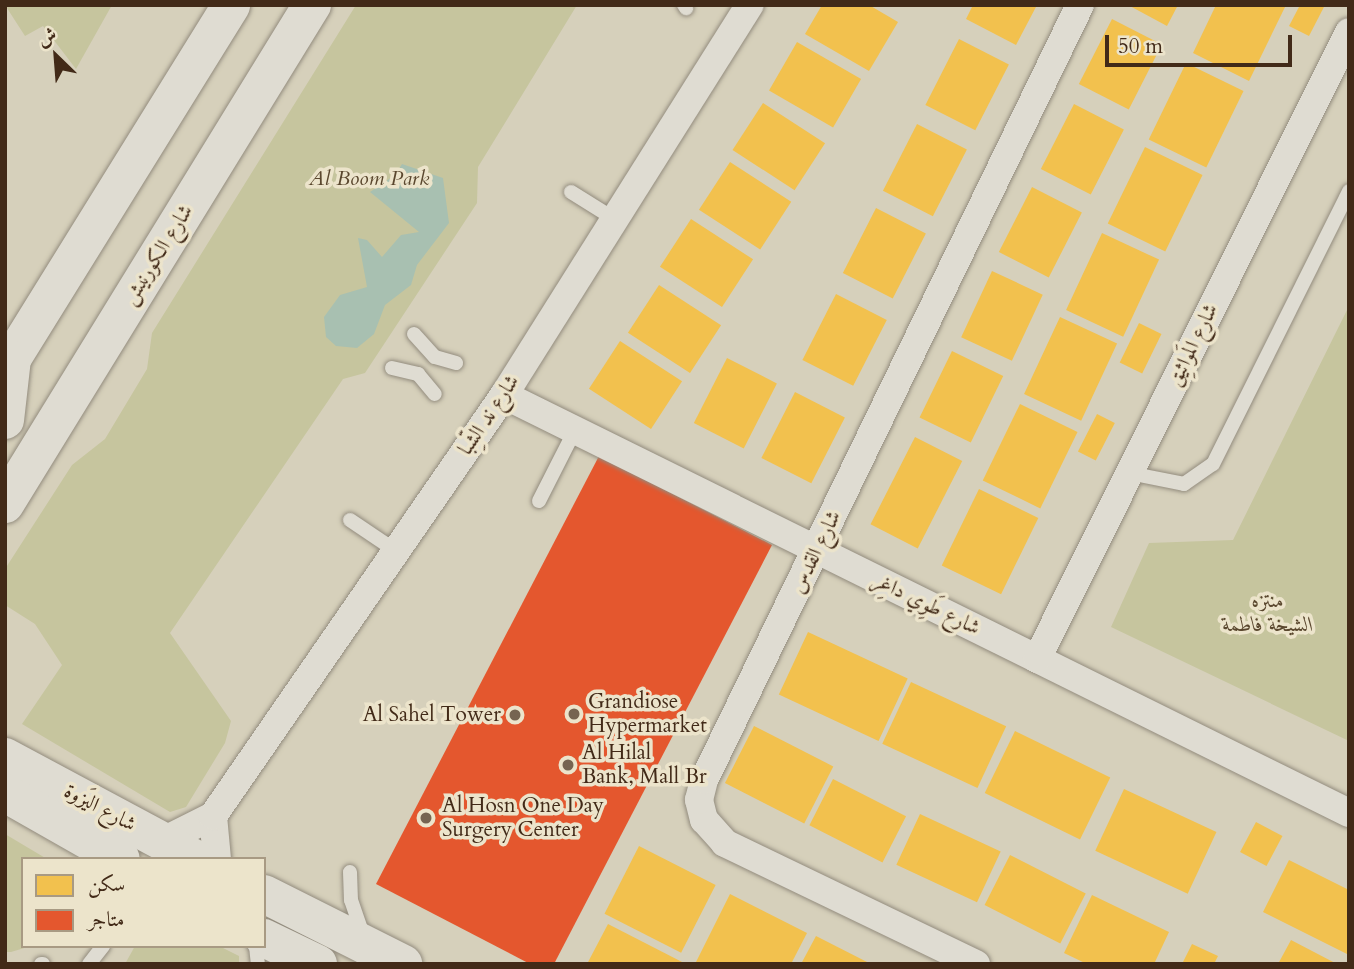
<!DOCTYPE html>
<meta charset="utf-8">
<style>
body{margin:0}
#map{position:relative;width:1354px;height:969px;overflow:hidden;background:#d6d0bb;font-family:Cardo,Amiri,serif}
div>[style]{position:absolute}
.green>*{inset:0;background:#c6c59e}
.water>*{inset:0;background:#a8c0b1}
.homes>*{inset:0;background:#f2c14e;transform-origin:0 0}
.shops>*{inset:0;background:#e4572e}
.roads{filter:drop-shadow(0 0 2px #938c7e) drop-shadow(0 0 2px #938c7e)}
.lane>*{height:14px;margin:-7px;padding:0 7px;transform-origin:7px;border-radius:7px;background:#dfdcd2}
.street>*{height:28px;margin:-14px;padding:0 14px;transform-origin:14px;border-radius:14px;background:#dfdcd2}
.secondary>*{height:38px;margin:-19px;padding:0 19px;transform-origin:19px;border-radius:19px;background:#dfdcd2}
.dots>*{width:19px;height:19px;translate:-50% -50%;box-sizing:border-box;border:4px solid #ece4cb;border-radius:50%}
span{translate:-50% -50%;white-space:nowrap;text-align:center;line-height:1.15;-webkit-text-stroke:7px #ece4cb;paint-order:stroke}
.park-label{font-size:21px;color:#5a472e;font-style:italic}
.street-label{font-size:21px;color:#422a18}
.poi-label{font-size:21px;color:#422a18}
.left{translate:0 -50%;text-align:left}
.right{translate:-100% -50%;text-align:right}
.frame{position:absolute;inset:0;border:7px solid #422a18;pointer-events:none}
.legend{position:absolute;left:21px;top:857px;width:245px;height:91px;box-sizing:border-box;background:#ece4cb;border:2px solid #a89a83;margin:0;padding:9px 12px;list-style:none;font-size:21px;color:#422a18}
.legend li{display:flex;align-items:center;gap:14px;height:35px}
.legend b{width:35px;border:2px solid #a89a83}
.north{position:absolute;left:21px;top:21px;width:70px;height:70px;-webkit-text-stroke:5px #ece4cb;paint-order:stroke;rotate:335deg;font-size:19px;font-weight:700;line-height:28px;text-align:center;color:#422a18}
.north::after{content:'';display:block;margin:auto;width:24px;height:32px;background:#422a18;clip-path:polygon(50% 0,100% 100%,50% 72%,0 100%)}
.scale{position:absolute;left:1105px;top:35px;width:187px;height:32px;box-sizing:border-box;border:4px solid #422a18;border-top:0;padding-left:9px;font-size:21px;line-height:24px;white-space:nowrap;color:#422a18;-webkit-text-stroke:5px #ece4cb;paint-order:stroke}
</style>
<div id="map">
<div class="green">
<i style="clip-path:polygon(5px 5px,112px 5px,76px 69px,43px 26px,25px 36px)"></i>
<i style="clip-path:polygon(356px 5px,577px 5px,478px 167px,477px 203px,365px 373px,343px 379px,170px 633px,231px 721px,225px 743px,186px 807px,170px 812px,22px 724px,62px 665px,35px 624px,5px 605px,5px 569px,72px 465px,105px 439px,147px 369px,152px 333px)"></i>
<i style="clip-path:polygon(1349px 306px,1349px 741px,1111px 627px,1149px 543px,1233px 540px)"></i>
<i style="clip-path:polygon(5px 834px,47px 859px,23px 859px,23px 946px,31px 946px,11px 952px,5px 952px)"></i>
<i style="clip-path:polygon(135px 946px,219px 946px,239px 956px,239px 964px,125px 964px)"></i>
</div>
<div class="water">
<i style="clip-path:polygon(402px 164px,443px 178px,449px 223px,417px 265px,411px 285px,385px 305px,374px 334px,357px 348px,336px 346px,326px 337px,324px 317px,340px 295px,367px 287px,358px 238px,367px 240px,382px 257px,401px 235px,419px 232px,370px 192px,395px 175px)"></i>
</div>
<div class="homes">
<i style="clip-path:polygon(822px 5px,869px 5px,898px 22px,869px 71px,805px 34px)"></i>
<i style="clip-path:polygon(973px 5px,1037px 5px,1016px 45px,966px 19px)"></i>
<i style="clip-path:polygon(1128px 5px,1178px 5px,1167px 26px)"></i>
<i style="clip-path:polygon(1216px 5px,1286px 5px,1249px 81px,1193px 53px)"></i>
<i style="clip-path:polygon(1300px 5px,1325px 5px,1309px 36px,1289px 26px)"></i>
<i style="left:1112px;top:19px;width:56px;height:73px;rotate:27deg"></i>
<i style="left:959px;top:39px;width:56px;height:74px;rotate:27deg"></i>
<i style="left:797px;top:42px;width:74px;height:56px;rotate:30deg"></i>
<i style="left:1186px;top:63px;width:64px;height:85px;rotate:26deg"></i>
<i style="left:763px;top:103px;width:74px;height:56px;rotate:33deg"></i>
<i style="left:1074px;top:104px;width:56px;height:73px;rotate:27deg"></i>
<i style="left:917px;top:124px;width:56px;height:75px;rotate:27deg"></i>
<i style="left:1145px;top:147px;width:64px;height:85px;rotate:26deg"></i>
<i style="left:730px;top:162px;width:73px;height:57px;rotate:33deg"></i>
<i style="left:1032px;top:187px;width:56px;height:73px;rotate:27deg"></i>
<i style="left:876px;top:208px;width:56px;height:73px;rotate:27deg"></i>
<i style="left:691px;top:219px;width:74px;height:57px;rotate:33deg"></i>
<i style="left:1102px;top:233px;width:63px;height:85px;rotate:25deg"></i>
<i style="left:992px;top:271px;width:56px;height:73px;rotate:25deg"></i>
<i style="left:659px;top:285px;width:74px;height:57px;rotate:33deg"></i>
<i style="left:836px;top:294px;width:57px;height:74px;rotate:27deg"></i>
<i style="left:1060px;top:317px;width:63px;height:85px;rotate:25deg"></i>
<i style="left:1139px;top:323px;width:25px;height:44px;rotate:26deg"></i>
<i style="left:620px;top:341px;width:74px;height:57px;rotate:33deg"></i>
<i style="left:952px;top:351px;width:57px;height:74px;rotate:26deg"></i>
<i style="left:727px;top:358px;width:56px;height:73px;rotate:27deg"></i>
<i style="left:795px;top:392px;width:56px;height:74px;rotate:27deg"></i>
<i style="left:1020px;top:404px;width:64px;height:85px;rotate:26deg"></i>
<i style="left:1097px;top:414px;width:20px;height:42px;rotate:27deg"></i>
<i style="left:915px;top:437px;width:53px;height:98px;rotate:27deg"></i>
<i style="left:979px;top:489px;width:66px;height:85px;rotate:26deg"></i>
<i style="left:808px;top:632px;width:110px;height:69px;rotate:25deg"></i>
<i style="left:911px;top:682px;width:105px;height:68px;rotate:25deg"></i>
<i style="left:754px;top:726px;width:89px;height:64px;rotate:27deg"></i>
<i style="left:1015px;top:731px;width:106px;height:69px;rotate:26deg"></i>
<i style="left:833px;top:779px;width:82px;height:52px;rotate:27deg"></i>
<i style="left:1124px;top:789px;width:102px;height:68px;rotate:25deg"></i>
<i style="left:920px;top:814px;width:89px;height:56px;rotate:25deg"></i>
<i style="left:1256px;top:822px;width:30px;height:34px;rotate:28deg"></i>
<i style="left:639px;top:846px;width:86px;height:76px;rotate:27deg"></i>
<i style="left:1010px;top:855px;width:85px;height:56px;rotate:27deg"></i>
<i style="clip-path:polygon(1289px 860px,1349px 890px,1349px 955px,1263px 912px)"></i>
<i style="clip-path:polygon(730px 894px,807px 933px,791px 964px,696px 962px)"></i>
<i style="clip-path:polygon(1092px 895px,1169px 932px,1154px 964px,1087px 964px,1064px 953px)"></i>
<i style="clip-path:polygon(608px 924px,686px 964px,587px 964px)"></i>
<i style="clip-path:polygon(816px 936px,871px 964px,801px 964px)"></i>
<i style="clip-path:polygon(1291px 940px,1337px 964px,1278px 964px)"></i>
<i style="clip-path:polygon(1192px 944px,1218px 956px,1214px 964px,1182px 964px)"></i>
</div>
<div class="shops">
<i style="clip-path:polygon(599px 456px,772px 545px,554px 964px,530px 964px,376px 884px)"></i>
</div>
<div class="roads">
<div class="lane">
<i style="left:684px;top:5px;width:4px;rotate:56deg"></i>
<i style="left:571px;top:192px;width:53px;rotate:31.9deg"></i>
<i style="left:414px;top:334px;width:31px;rotate:48deg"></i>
<i style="left:435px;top:357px;width:22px;rotate:16deg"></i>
<i style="left:392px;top:368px;width:27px;rotate:13deg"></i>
<i style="left:418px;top:374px;width:26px;rotate:50deg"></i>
<i style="left:1129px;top:473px;width:56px;rotate:11.3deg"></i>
<i style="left:1184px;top:484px;width:35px;rotate:-35deg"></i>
<i style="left:1213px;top:464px;width:305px;rotate:-63.5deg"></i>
<i style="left:539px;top:501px;width:80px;rotate:-63.1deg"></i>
<i style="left:350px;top:520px;width:55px;rotate:34deg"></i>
<i style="left:350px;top:872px;width:28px;rotate:88deg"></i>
<i style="left:351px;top:900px;width:36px;rotate:71deg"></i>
<i style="left:256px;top:946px;width:18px;rotate:84deg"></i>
<i style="left:41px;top:964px;width:2px"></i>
<i style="left:89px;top:964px;width:23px;rotate:-52deg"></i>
</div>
<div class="street">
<i style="left:504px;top:395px;width:943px;rotate:26.32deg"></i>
<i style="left:1037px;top:659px;width:700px;rotate:-63.54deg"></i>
<i style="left:213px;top:816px;width:43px;rotate:84.7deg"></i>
<i style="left:161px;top:842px;width:58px;rotate:-26.6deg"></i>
<i style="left:213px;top:816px;width:512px;rotate:-55.35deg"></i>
<i style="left:504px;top:395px;width:461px;rotate:-57.8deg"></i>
<i style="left:976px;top:964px;width:279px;rotate:-154.3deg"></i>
<i style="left:725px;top:843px;width:31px;rotate:-132deg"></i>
<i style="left:704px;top:820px;width:21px;rotate:-104deg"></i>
<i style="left:699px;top:800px;width:21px;rotate:-76deg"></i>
<i style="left:704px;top:780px;width:861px;rotate:-64.12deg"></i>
</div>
<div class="secondary">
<i style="left:5px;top:370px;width:429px;rotate:-58.2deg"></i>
<i style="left:5px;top:420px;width:61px;rotate:-83.5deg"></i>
<i style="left:5px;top:504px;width:586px;rotate:-58.4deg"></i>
<i style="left:5px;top:757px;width:216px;rotate:28.2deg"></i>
<i style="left:5px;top:793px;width:133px;rotate:29.6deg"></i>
<i style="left:264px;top:894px;width:156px;rotate:26.7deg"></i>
<i style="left:264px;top:938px;width:60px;rotate:25.7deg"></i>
</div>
</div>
<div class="dots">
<i style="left:574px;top:714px;background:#766451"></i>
<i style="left:515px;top:715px;background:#766451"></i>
<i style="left:568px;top:765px;background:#766451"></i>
<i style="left:426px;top:818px;background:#766451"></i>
</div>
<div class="park-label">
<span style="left:369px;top:179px">Al Boom Park</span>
<span style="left:1268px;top:613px">منتزه<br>الشيخة فاطمة</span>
</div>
<div class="street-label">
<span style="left:158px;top:255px;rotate:-58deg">شارع الكورنيش</span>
<span style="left:1193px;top:345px;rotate:-64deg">شارع المَواثِيق</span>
<span style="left:489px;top:415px;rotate:-56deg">شارع ند الشِّبا</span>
<span style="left:816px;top:552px;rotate:-64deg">شارع القدس</span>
<span style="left:926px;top:604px;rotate:26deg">شارع طَوِي داغِر</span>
<span style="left:100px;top:808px;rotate:28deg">شارع اليَزوة</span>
</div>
<div class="poi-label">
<span class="left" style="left:588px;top:714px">Grandiose<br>Hypermarket</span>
<span class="right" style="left:501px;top:715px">Al Sahel Tower</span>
<span class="left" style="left:582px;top:765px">Al Hilal<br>Bank, Mall Br</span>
<span class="left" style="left:442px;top:818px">Al Hosn One Day<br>Surgery Center</span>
</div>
<div class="frame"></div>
<ul class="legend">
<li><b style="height:19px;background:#f2c14e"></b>سكن</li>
<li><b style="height:19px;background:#e4572e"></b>متاجر</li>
</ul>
<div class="north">ش</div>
<div class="scale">50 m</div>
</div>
